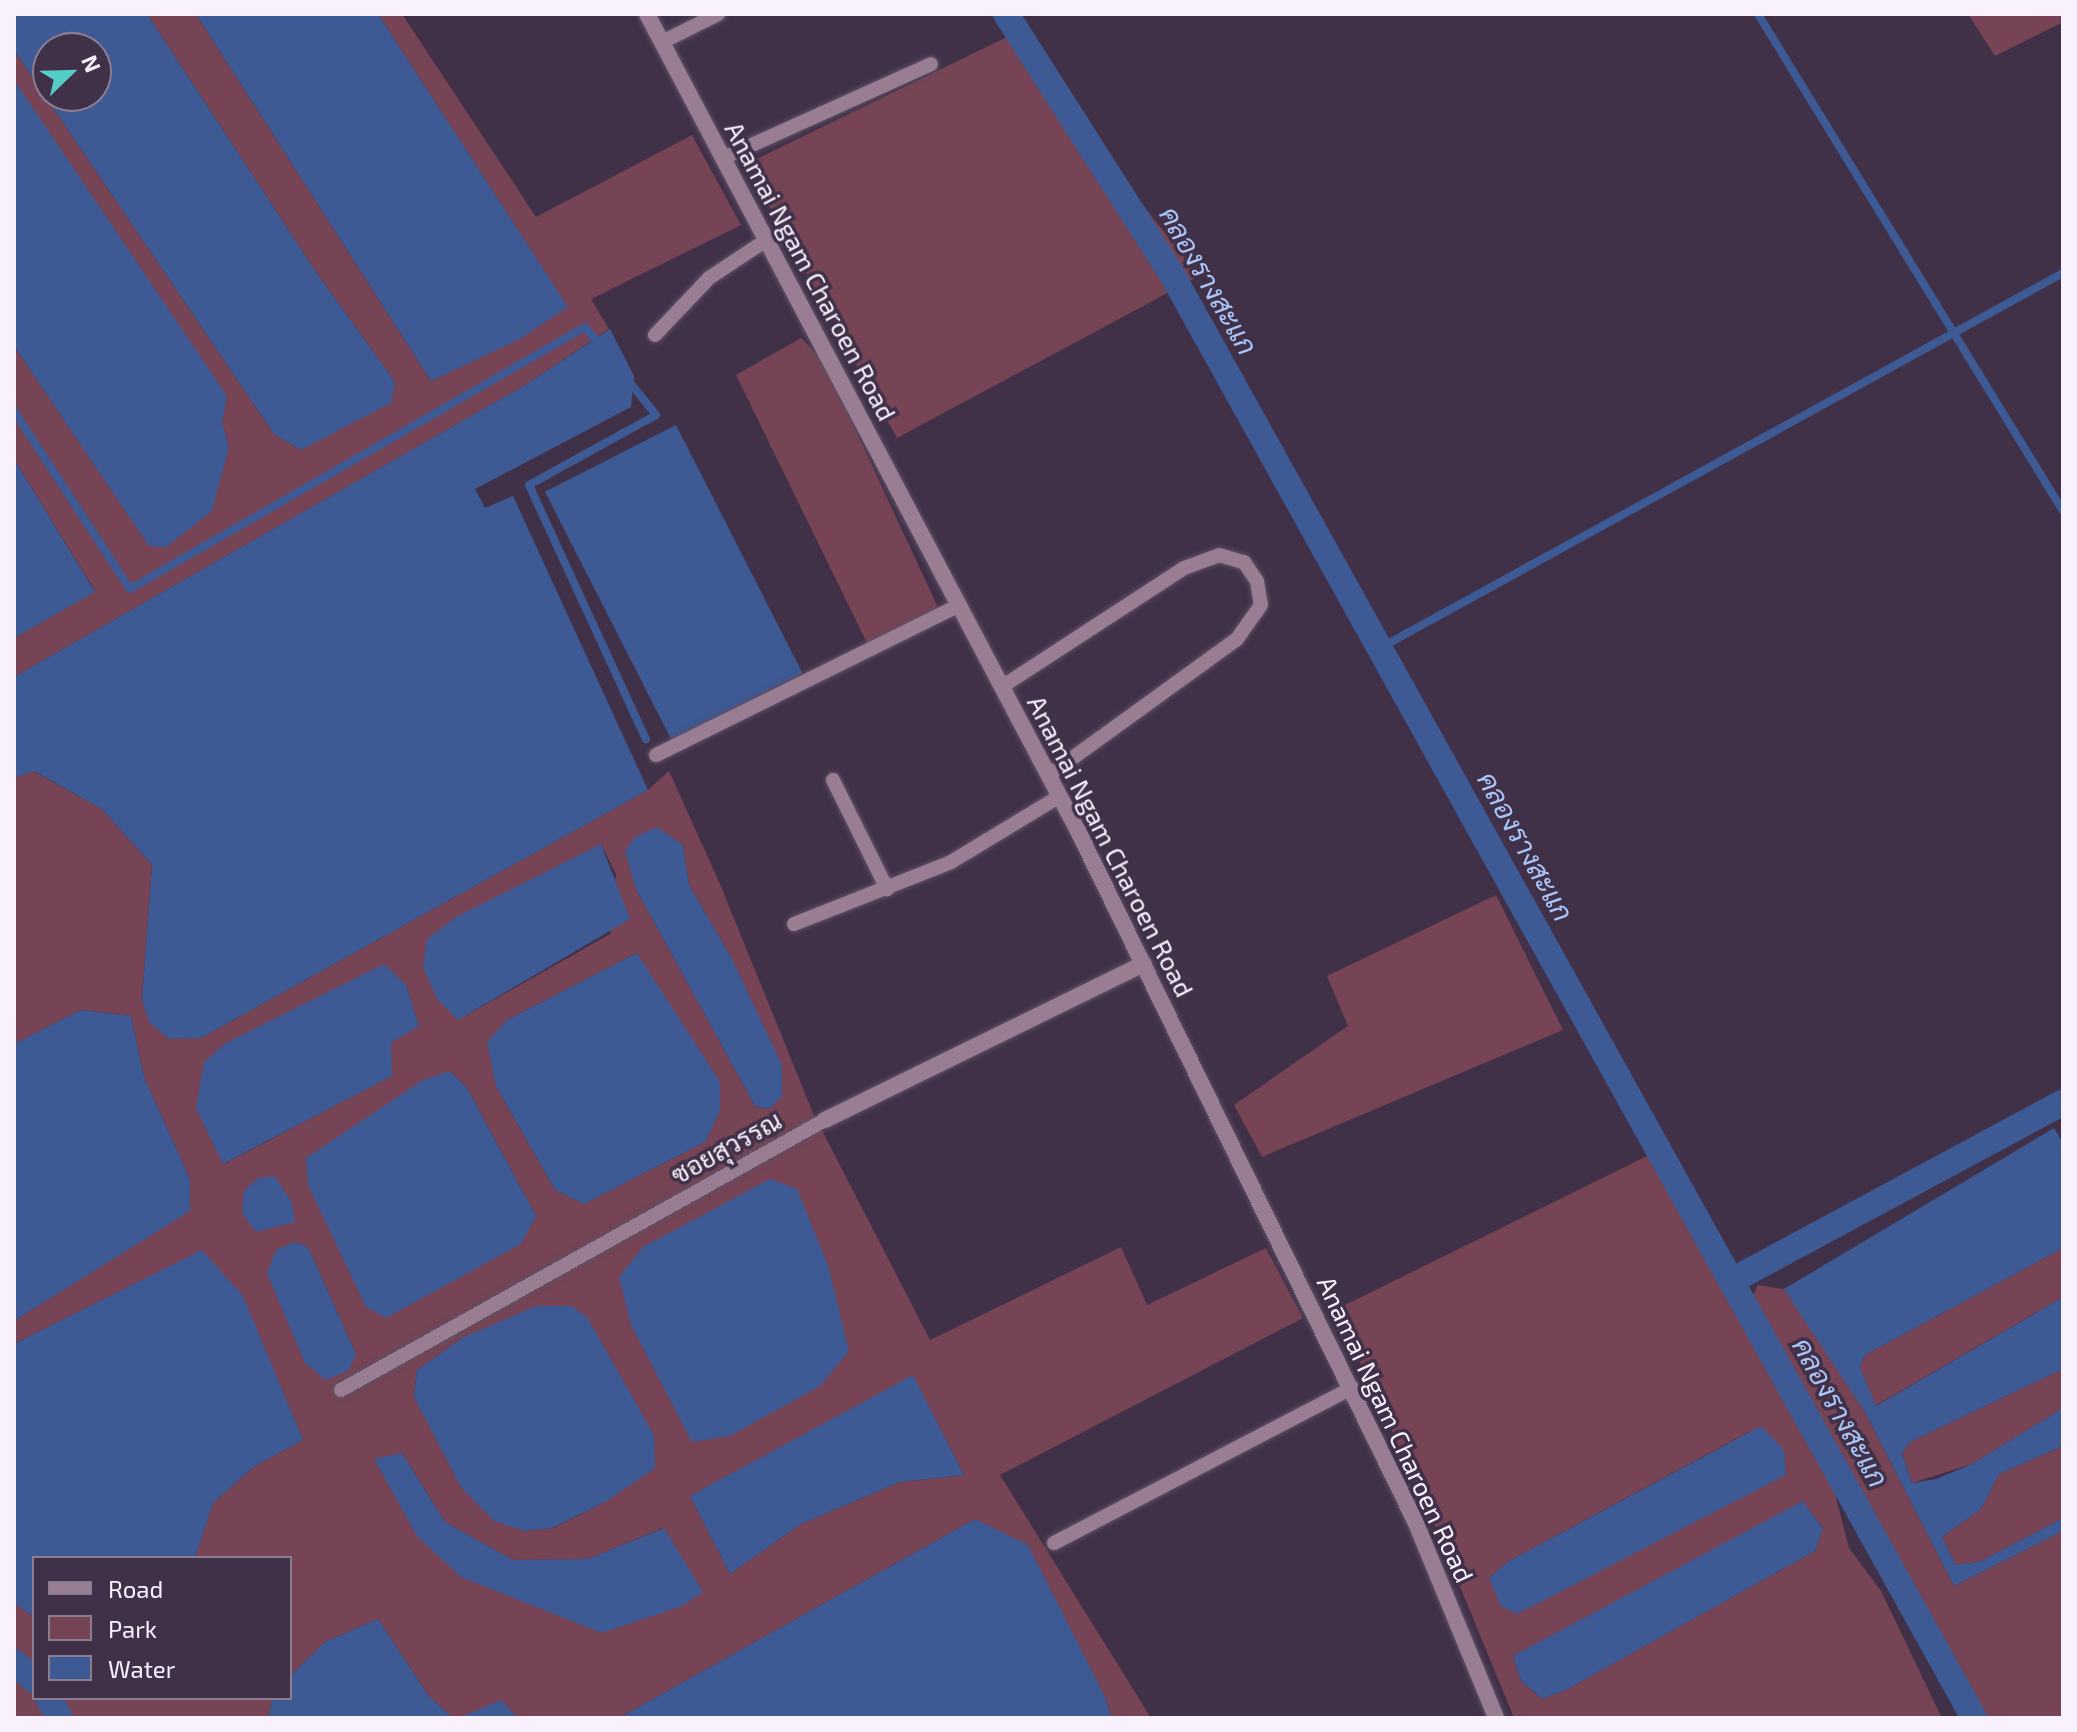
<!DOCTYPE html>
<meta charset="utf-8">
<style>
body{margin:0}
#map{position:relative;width:2077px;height:1732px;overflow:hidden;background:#403149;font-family:"Exo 2",Sarabun,sans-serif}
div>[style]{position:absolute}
.green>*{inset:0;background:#764454}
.water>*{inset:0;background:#3d5a95;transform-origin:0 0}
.stream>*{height:8px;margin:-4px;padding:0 4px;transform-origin:4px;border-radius:4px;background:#3d5a95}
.canal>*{height:26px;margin:-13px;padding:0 13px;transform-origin:13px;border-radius:13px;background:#3d5a95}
.roads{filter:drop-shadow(0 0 2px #5e5066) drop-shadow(0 0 2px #5e5066)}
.service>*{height:14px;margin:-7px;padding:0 7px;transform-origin:7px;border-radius:7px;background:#997d92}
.minor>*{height:16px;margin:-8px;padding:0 8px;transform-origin:8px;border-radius:8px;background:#997d92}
.tertiary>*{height:16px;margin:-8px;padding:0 8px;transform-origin:8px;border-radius:8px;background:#997d92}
span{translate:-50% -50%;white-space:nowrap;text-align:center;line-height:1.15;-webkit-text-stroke:7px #403149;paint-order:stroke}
.street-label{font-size:26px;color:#f9f2fe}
.water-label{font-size:28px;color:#a9c4f7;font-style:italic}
.frame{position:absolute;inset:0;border:16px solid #f9f2fe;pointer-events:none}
.legend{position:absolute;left:32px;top:1556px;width:260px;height:144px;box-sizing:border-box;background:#403149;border:2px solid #8a7e91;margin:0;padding:10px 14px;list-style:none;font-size:24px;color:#f9f2fe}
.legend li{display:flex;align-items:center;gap:16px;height:40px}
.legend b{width:40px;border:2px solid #8a7e91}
.north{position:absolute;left:32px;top:32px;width:80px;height:80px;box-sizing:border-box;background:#403149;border:2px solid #8a7e91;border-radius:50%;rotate:67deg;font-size:22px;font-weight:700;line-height:32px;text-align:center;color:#f9f2fe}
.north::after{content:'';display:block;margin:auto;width:28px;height:36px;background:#54cdc7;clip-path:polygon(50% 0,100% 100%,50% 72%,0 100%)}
</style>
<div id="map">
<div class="green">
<i style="clip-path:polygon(147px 14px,196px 14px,431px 381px,567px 306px,378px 14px,402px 14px,536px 217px,692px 135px,741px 225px,591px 299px,609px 329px,522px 387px,14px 677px,14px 638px,95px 591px,14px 459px,14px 346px,150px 546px,229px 447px,222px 422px,14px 80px,14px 50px,274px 434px,301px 450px,395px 382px,316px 272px)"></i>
<i style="clip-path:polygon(1968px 14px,2063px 14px,2063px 22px,1995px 56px)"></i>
<i style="clip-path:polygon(1009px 36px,1199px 276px,897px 438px,746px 164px)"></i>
<i style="clip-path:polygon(801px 338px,823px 360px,941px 614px,867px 643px,736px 375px)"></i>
<i style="clip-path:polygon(evenodd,33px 771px,102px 809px,152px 865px,142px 999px,150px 1022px,169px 1039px,201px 1038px,648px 790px,669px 771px,720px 884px,813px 1113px,930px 1340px,1121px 1247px,1147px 1305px,1266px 1248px,1303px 1318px,1000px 1475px,1151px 1718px,1111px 1718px,1106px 1699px,975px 1519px,619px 1718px,453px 1718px,428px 1695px,378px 1619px,325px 1642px,290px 1676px,290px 1558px,195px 1558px,213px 1503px,255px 1466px,303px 1440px,242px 1296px,201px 1251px,14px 1344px,14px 1321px,190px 1210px,190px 1179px,144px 1077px,131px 1016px,81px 1010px,14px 1044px,14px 778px,33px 771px,601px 844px,616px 874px,610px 934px,458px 1020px,601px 844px,33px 771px,683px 845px,689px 885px,730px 955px,769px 1109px,755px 1106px,636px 889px,683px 845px,33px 771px,637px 953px,705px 1142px,584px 1204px,555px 1190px,496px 1086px,507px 1020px,637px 953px,33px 771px,406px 985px,419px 1026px,391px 1042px,391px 1076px,224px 1164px,406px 985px,33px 771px,450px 1071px,467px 1088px,536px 1216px,306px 1158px,450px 1071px,33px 771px,295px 1242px,308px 1247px,356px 1354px,295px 1242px,33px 771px,462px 1338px,607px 1501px,553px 1528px,525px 1531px,414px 1397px,417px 1370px,462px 1338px,33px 771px,913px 1376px,964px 1475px,900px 1482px,801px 1524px,730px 1574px,690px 1496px,913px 1376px,33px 771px,402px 1453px,445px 1522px,513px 1560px,588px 1559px,663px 1528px,601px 1633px,417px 1536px,402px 1453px)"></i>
<i style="clip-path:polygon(1496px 895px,1563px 1030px,1262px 1157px,1234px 1105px,1348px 1026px,1327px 976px)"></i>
<i style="clip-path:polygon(evenodd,1651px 1154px,1761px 1331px,1752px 1336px,1834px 1490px,1849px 1548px,1881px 1591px,1942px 1718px,1514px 1718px,1427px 1506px,1335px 1310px,1651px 1154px,1760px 1426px,1489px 1578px,1509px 1561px,1760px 1426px,1651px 1154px,1803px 1502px,1823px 1528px,1815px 1551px,1566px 1690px,1542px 1699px,1521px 1681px,1513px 1656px,1803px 1502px)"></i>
<i style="clip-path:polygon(2063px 1248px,2063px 1297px,1875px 1406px,1860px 1367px,1865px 1355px)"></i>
<i style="clip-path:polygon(1758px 1285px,1784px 1289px,1822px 1343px,1865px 1412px,1954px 1586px,2063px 1531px,2063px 1718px,1984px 1718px,1752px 1298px)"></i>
<i style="clip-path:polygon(2063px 1369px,2063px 1408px,1972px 1464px,1912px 1483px,1902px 1453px,1910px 1442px)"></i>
<i style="clip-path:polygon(2063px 1446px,2063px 1518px,1979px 1562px,1956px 1565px,1942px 1537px,1981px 1509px,1999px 1474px)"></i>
<i style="clip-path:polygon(14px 1603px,34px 1617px,34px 1698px,273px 1698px,268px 1718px,14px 1718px,14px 1682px,19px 1679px,14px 1672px)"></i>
</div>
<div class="water">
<i style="clip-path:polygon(evenodd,14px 14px,147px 14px,316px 272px,395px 382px,391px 403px,301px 450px,274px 434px,14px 50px,14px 14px,48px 48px,96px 48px,96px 96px,48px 96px,48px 48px)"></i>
<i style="clip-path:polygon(196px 14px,378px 14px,568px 307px,520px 339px,431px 381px)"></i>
<i style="clip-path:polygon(14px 80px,227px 396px,222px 422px,229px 447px,212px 511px,166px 547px,149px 546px,14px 346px)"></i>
<i style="clip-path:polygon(610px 329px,634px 376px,631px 407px,475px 489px,485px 508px,513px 496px,648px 790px,201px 1038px,169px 1039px,149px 1022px,142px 999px,152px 865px,102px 809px,34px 771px,14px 778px,14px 677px,522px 387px)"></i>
<i style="left:676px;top:425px;width:279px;height:147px;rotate:63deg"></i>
<i style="clip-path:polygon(14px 459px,95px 592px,14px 638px)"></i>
<i style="clip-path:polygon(657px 827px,683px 845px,689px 885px,730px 955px,782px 1065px,782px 1097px,769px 1109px,755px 1106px,636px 889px,625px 851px,635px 837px)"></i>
<i style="clip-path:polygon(601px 844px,630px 919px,458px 1020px,437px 999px,423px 967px,427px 939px,456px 917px)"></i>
<i style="clip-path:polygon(637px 953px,720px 1082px,720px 1111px,705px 1142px,584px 1204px,555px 1190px,496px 1086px,487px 1042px,507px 1020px)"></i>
<i style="clip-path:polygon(384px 964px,406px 985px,419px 1026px,391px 1043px,392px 1076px,223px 1164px,196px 1108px,204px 1062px,226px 1043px)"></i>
<i style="clip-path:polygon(81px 1010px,131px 1016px,144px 1077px,190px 1179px,190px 1211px,14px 1321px,14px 1044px)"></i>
<i style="clip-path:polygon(450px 1071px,467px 1088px,536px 1216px,521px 1244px,386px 1318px,366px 1307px,308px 1185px,306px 1158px,423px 1080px)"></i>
<i style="clip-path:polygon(2054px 1128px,2063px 1143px,2063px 1248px,1865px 1355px,1860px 1367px,1876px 1406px,2063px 1297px,2063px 1369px,1910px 1442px,1902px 1453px,1912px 1483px,1936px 1479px,1972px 1464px,2063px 1408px,2063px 1446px,1999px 1474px,1981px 1509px,1942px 1537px,1956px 1565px,1979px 1562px,2063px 1518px,2063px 1531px,1954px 1586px,1865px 1412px,1784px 1289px)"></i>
<i style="clip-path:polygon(275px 1176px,292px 1203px,295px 1222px,256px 1232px,242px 1213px,244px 1191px,258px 1178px)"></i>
<i style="clip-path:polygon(770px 1179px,797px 1189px,828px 1265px,849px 1351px,820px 1386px,730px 1436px,692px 1442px,631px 1325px,619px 1277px,643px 1247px)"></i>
<i style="clip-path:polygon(295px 1242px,308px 1247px,356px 1354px,349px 1370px,326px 1380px,305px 1363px,267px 1273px,276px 1250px)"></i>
<i style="clip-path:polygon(202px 1250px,243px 1296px,303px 1440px,255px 1466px,213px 1503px,195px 1558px,34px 1558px,34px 1617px,14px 1603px,14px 1344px)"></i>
<i style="clip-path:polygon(536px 1306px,571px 1306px,587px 1317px,654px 1435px,655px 1468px,607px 1501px,552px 1528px,525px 1531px,494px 1521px,461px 1487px,414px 1397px,417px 1370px,462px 1338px)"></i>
<i style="clip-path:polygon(913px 1375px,964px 1475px,900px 1482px,801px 1524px,730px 1574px,690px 1496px)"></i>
<i style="clip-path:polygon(1761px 1426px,1784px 1450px,1786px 1475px,1517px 1614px,1501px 1606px,1489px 1578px,1509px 1561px)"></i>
<i style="clip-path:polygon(402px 1453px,445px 1522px,513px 1560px,588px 1559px,664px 1528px,703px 1592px,682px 1606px,602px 1633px,461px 1577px,417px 1536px,374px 1459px)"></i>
<i style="clip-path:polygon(1803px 1501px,1823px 1529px,1815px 1551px,1566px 1690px,1542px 1699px,1521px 1681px,1513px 1656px)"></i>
<i style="clip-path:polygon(975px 1519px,1028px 1545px,1106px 1699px,1111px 1718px,619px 1718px)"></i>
<i style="clip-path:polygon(378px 1619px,428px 1695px,453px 1718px,268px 1718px,273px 1698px,290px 1698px,290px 1676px,325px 1642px)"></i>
<i style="clip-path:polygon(501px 1700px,518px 1718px,459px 1718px)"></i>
</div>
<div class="stream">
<i style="left:1758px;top:14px;width:583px;rotate:58.46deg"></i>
<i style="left:627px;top:379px;width:46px;rotate:51.1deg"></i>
<i style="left:656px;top:415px;width:145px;rotate:151.1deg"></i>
<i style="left:529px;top:485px;width:280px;rotate:65.3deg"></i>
<i style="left:14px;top:411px;width:212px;rotate:56.9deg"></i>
<i style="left:130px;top:589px;width:525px;rotate:-29.93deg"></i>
<i style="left:585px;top:327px;width:25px;rotate:50deg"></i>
<i style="left:1380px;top:648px;width:779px;rotate:-28.77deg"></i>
</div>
<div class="canal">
<i style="left:1006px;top:14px;width:305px;rotate:57.5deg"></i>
<i style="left:1170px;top:271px;width:1655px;rotate:60.94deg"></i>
<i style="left:1733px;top:1280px;width:375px;rotate:-28.3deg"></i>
<i style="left:14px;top:1662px;width:27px;rotate:42deg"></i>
<i style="left:48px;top:1698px;width:23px;rotate:59deg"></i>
</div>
<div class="roads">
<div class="service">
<i style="left:662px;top:42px;width:63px;rotate:-26.6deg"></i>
<i style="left:723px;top:158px;width:228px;rotate:-24.3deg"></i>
<i style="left:655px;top:335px;width:79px;rotate:-46.5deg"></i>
<i style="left:709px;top:278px;width:71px;rotate:-33.5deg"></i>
<i style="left:1003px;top:686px;width:216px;rotate:-33.1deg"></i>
<i style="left:1184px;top:568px;width:37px;rotate:-20deg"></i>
<i style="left:1219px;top:555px;width:26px;rotate:16deg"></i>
<i style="left:1244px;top:562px;width:23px;rotate:56deg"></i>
<i style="left:1257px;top:581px;width:24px;rotate:81deg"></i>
<i style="left:1261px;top:605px;width:42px;rotate:125.2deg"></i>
<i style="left:1237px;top:639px;width:232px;rotate:144.1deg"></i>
<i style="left:656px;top:755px;width:339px;rotate:-26.3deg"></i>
<i style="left:833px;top:780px;width:122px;rotate:63.6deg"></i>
<i style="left:794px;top:924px;width:169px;rotate:-21.5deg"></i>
<i style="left:951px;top:862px;width:127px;rotate:-31.2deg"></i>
<i style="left:341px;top:1390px;width:554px;rotate:-29.16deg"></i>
<i style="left:1054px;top:1543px;width:336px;rotate:-27.5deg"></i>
</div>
<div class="minor">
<i style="left:825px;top:1120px;width:355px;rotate:-26.1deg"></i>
</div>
<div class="tertiary">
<i style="left:647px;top:14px;width:924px;rotate:62.19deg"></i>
<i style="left:1078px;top:831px;width:768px;rotate:63.97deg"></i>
<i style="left:1415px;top:1521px;width:213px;rotate:67.6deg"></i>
</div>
</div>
<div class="street-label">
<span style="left:811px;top:271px;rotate:62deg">Anamai Ngam Charoen Road</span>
<span style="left:1111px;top:846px;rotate:63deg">Anamai Ngam Charoen Road</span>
<span style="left:726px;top:1147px;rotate:-29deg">ซอยสุวรรณ</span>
<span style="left:1396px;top:1429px;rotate:65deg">Anamai Ngam Charoen Road</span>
</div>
<div class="water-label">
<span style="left:1209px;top:280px;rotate:60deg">คลองรางสะแก</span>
<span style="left:1526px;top:846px;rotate:61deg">คลองรางสะแก</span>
<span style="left:1841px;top:1412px;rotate:61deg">คลองรางสะแก</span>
</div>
<div class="frame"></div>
<ul class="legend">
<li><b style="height:10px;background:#997d92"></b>Road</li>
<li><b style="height:22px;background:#764454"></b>Park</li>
<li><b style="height:22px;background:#3d5a95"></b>Water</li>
</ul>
<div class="north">N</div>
</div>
